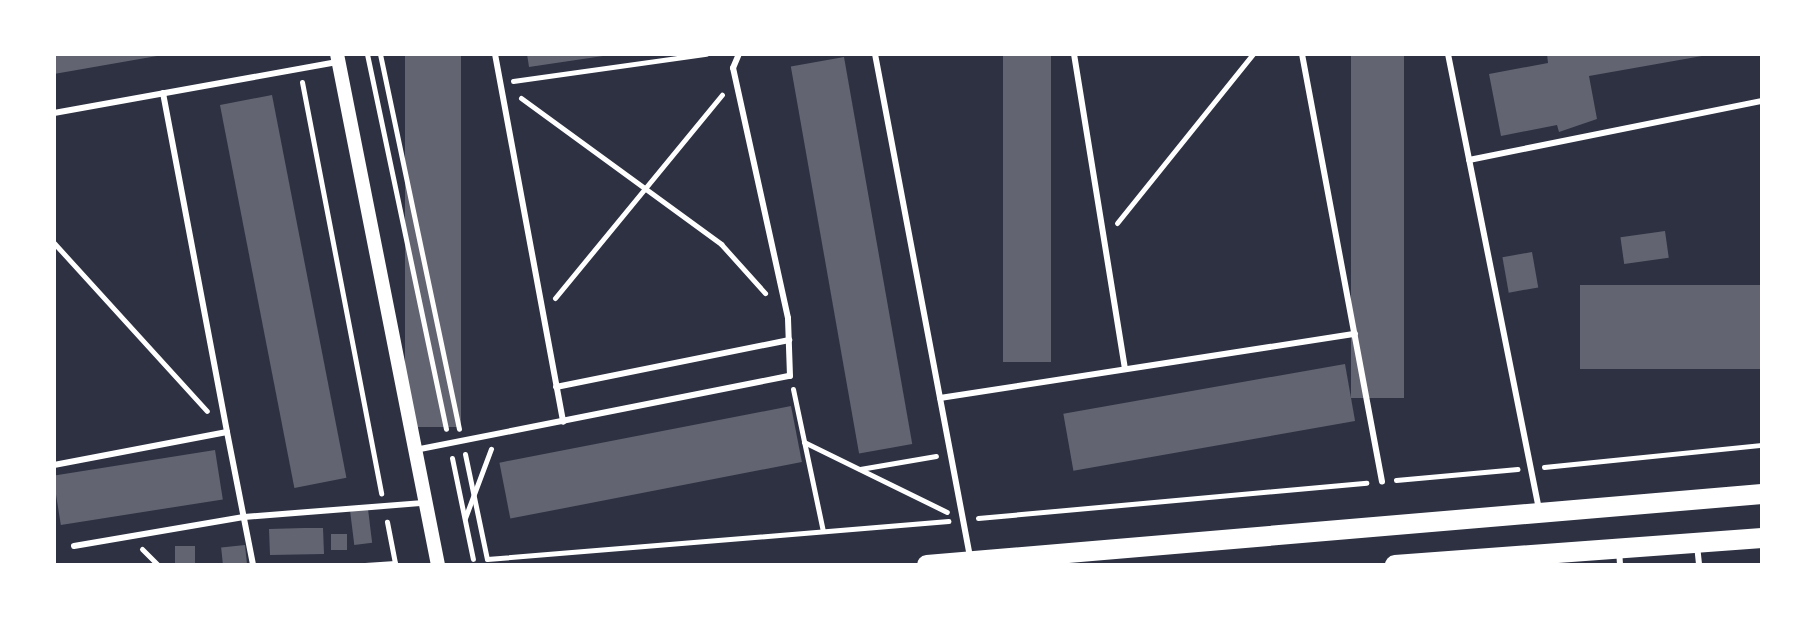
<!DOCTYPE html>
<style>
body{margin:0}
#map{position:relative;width:1816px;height:619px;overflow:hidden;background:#2d3142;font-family:"Exo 2",sans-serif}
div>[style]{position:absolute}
.building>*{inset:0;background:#626471;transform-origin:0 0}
.path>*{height:5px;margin:-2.5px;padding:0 2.5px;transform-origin:2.5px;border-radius:2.5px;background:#fff}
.service>*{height:6px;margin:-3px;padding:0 3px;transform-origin:3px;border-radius:3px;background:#fff}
.tertiary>*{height:14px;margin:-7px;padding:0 7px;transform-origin:7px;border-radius:7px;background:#fff}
.primary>*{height:20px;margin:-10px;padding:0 10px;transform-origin:10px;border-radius:10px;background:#fff}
span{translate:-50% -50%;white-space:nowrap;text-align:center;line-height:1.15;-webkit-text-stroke:8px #fff;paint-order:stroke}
.frame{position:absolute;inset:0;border:56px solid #fff;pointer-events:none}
</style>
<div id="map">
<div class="building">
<i style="clip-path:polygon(54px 54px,157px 54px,157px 56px,54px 74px)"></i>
<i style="left:405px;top:54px;width:56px;height:373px"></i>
<i style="clip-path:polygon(527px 54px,603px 54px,603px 56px,529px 67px)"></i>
<i style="left:1003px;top:54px;width:48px;height:308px"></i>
<i style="left:1351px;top:54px;width:53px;height:344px"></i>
<i style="clip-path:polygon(1547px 54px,1702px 54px,1702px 56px,1589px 76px,1597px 119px,1559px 132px,1557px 125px,1501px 136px,1489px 74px,1548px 63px)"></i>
<i style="left:844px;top:57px;width:393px;height:54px;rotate:80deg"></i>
<i style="left:272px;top:95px;width:390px;height:53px;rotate:79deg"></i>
<i style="left:1665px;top:231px;width:27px;height:45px;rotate:82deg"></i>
<i style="left:1532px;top:252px;width:36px;height:30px;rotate:80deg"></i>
<i style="left:1762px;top:285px;width:84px;height:182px;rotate:90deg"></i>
<i style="left:1345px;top:364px;width:58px;height:286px;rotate:80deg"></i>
<i style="left:791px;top:406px;width:57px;height:297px;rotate:79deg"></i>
<i style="left:215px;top:450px;width:50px;height:164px;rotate:81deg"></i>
<i style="left:368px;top:509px;width:34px;height:18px;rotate:83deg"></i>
<i style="clip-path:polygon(304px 528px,323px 528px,324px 554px,270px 555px,269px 529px)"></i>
<i style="left:347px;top:534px;width:16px;height:16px;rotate:90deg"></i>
<i style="left:245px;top:545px;width:18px;height:24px;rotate:84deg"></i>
<i style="left:195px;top:546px;width:19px;height:20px;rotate:90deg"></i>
</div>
<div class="path">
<i style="left:367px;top:54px;width:383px;rotate:78.1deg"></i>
<i style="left:380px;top:54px;width:383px;rotate:78.1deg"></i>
<i style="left:513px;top:81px;width:195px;rotate:-8deg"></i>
<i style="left:302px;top:82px;width:419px;rotate:79.1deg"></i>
<i style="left:521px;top:98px;width:248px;rotate:36.1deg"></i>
<i style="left:721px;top:244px;width:66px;rotate:48.1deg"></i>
<i style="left:1117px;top:223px;width:217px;rotate:-51.2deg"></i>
<i style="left:54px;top:243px;width:227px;rotate:47.7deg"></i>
<i style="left:555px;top:298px;width:263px;rotate:-50.6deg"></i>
<i style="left:793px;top:389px;width:145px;rotate:78.1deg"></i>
<i style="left:804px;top:442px;width:159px;rotate:26.1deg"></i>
<i style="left:465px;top:454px;width:107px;rotate:78.2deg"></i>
<i style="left:487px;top:559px;width:463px;rotate:-4.7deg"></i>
<i style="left:452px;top:458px;width:103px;rotate:78.3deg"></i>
<i style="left:1544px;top:467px;width:219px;rotate:-5.8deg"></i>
<i style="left:860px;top:469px;width:77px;rotate:-9.7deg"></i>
<i style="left:1396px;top:480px;width:122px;rotate:-5.2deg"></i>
<i style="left:465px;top:518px;width:74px;rotate:-69.4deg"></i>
<i style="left:978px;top:518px;width:390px;rotate:-5.2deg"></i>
<i style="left:142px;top:549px;width:23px;rotate:45deg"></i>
<i style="left:365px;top:565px;width:30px;rotate:-4deg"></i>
<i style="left:395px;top:563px;width:42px;rotate:-101deg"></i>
</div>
<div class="service">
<i style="left:495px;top:54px;width:374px;rotate:79.5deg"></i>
<i style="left:875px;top:54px;width:512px;rotate:79.3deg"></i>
<i style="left:1074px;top:54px;width:319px;rotate:80.8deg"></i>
<i style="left:1302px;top:54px;width:435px;rotate:79.4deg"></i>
<i style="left:1448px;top:54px;width:464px;rotate:78.7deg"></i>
<i style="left:163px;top:93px;width:345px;rotate:79.3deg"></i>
<i style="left:54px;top:113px;width:289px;rotate:-10.2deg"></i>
<i style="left:1469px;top:160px;width:299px;rotate:-11.4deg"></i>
<i style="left:556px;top:387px;width:238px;rotate:-11.4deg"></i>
<i style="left:940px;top:398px;width:420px;rotate:-8.8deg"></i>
<i style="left:415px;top:450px;width:382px;rotate:-11.2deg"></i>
<i style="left:790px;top:376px;width:58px;rotate:-92deg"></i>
<i style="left:788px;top:318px;width:256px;rotate:-102.4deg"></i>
<i style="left:733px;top:68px;width:15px;rotate:-67deg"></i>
<i style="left:54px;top:465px;width:176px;rotate:-10.8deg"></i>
<i style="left:227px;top:432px;width:136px;rotate:78.9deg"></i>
<i style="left:1697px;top:545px;width:20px;rotate:84deg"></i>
<i style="left:74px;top:546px;width:172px;rotate:-9.7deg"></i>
<i style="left:244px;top:517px;width:180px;rotate:-4.5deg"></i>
<i style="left:1619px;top:550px;width:15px;rotate:86deg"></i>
</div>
<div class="tertiary">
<i style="left:337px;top:54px;width:521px;rotate:78.82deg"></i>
</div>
<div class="primary">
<i style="left:927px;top:565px;width:838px;rotate:-4.86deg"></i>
<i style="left:1395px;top:565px;width:368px;rotate:-4.2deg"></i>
</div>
<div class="frame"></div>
</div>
